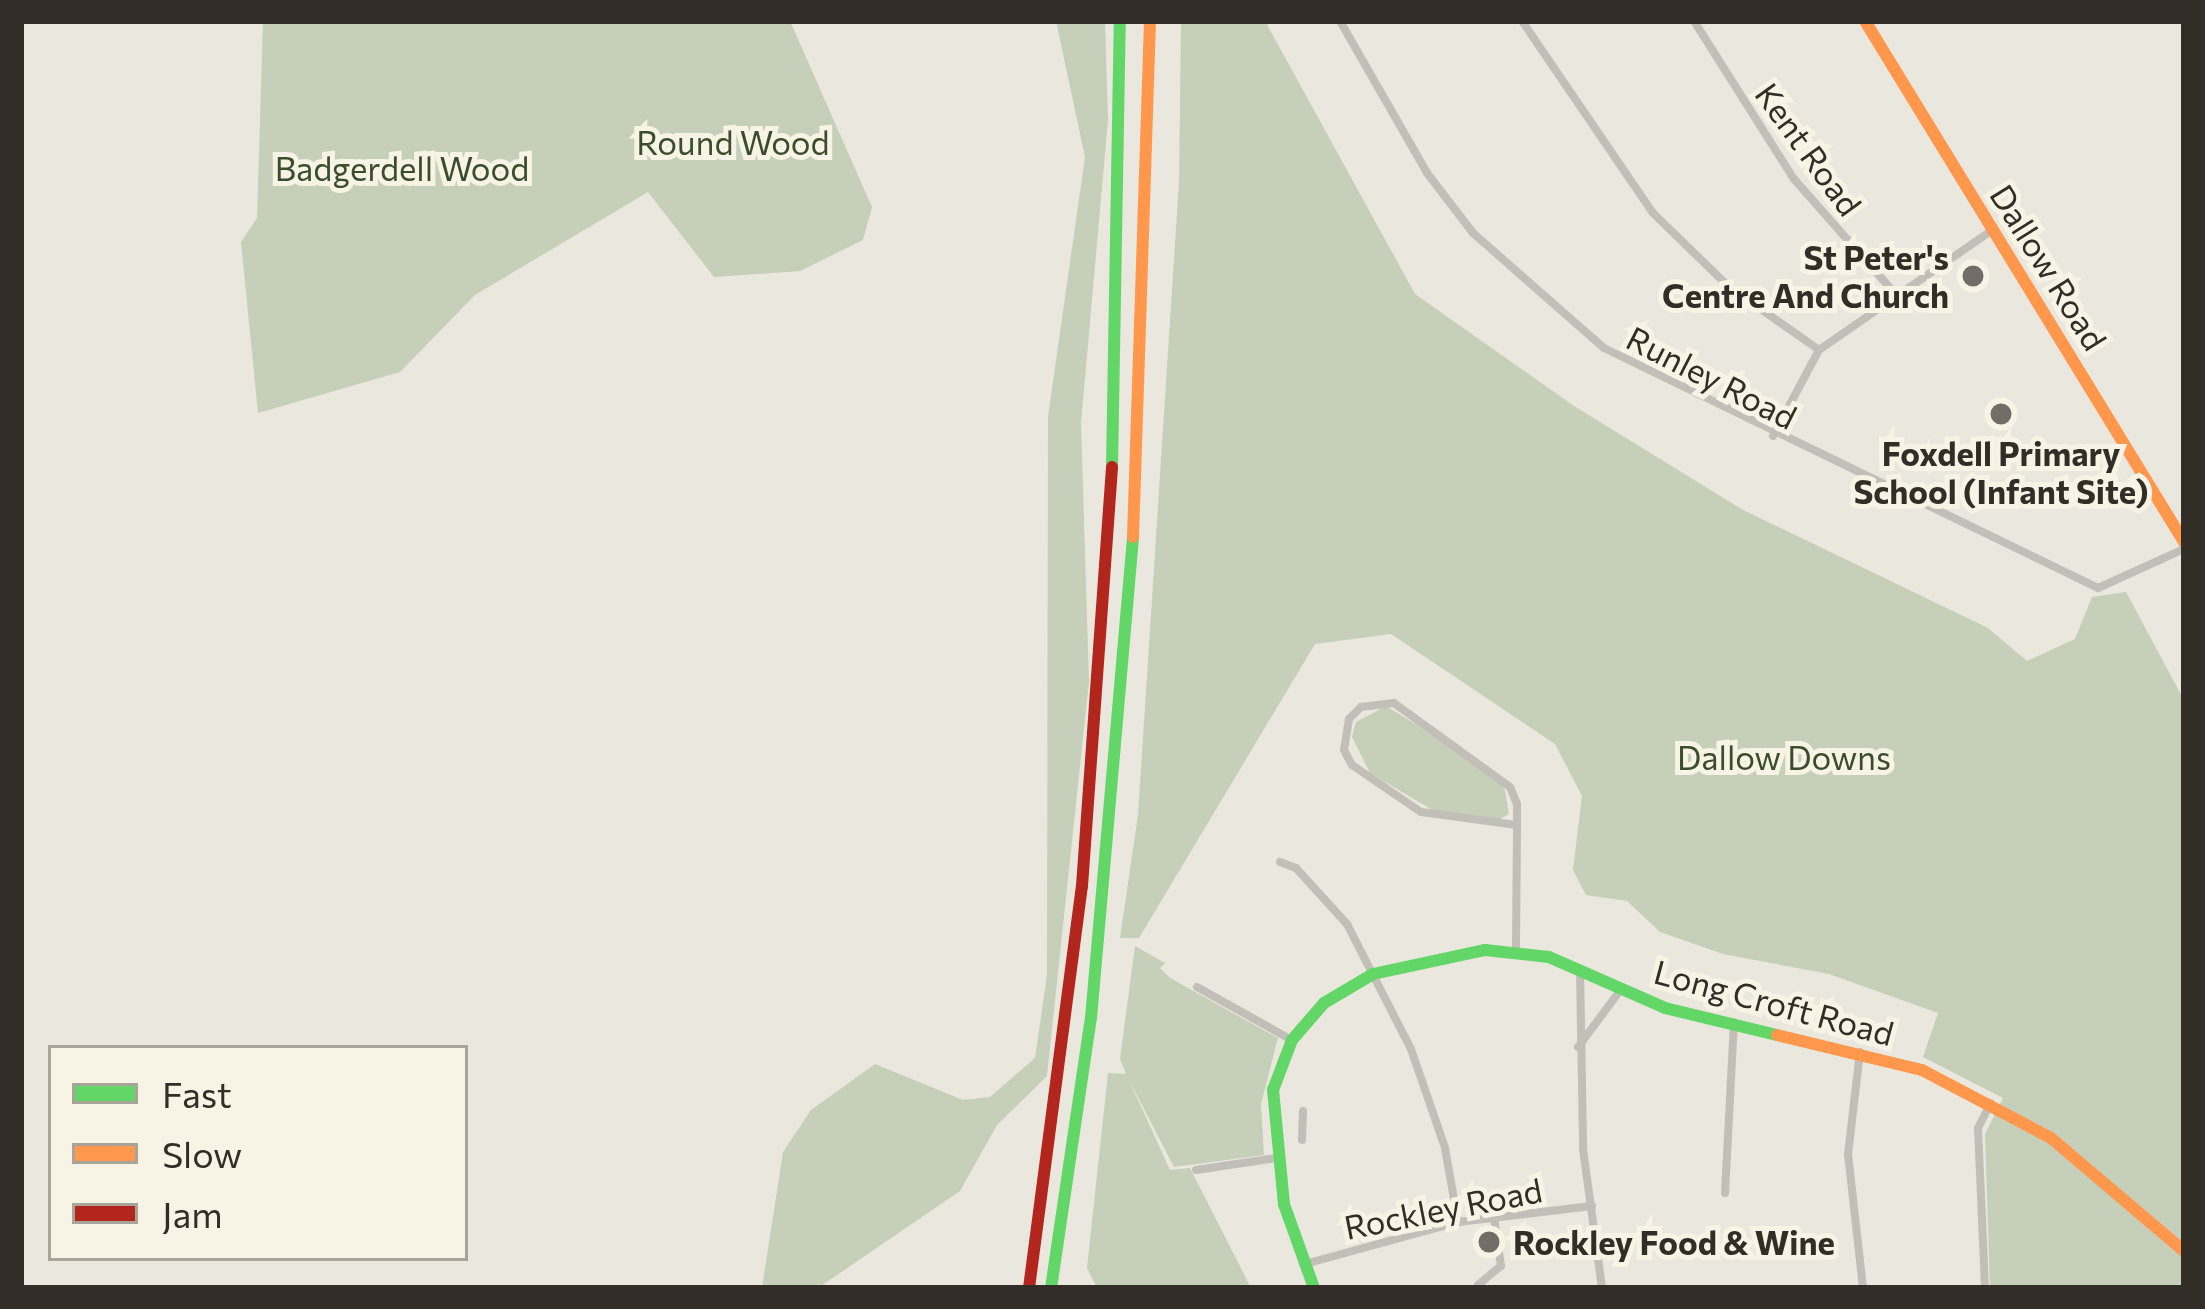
<!DOCTYPE html>
<style>
body{margin:0}
#map{position:relative;width:2205px;height:1309px;overflow:hidden;background:#eae7de;font-family:Commissioner,sans-serif}
div>[style]{position:absolute}
.green>*{inset:0;background:#c6cfb9}
.street>*{height:8px;margin:-4px;padding:0 4px;transform-origin:4px;border-radius:4px;background:#c2bfb8}
.fast>*{height:12px;margin:-6px;padding:0 6px;transform-origin:6px;border-radius:6px;background:#63d668}
.slow>*{height:12px;margin:-6px;padding:0 6px;transform-origin:6px;border-radius:6px;background:#ff974d}
.jam>*{height:12px;margin:-6px;padding:0 6px;transform-origin:6px;border-radius:6px;background:#b3261e}
.dots>*{width:33px;height:33px;translate:-50% -50%;box-sizing:border-box;border:6px solid #f7f3e5;border-radius:50%}
span{translate:-50% -50%;white-space:nowrap;text-align:center;line-height:1.15;-webkit-text-stroke:10px #f7f3e5;paint-order:stroke}
.park-label{font-size:33px;color:#3a4e2d}
.street-label{font-size:33px;color:#322d27}
.poi-label{font-size:33px;color:#322d27;font-weight:700}
.right{translate:-100% -50%;text-align:right}
.left{translate:0 -50%;text-align:left}
.frame{position:absolute;inset:0;border:24px solid #322d27;pointer-events:none}
.legend{position:absolute;left:48px;top:1045px;width:420px;height:216px;box-sizing:border-box;background:#f7f3e5;border:3px solid #a8a499;margin:0;padding:15px 21px;list-style:none;font-size:36px;color:#322d27}
.legend li{display:flex;align-items:center;gap:24px;height:60px}
.legend b{width:60px;border:3px solid #a8a499}
</style>
<div id="map">
<div class="green">
<i style="clip-path:polygon(263px 21px,790px 21px,872px 207px,863px 240px,800px 271px,714px 277px,648px 192px,475px 295px,400px 372px,258px 413px,241px 242px,257px 218px)"></i>
<i style="clip-path:polygon(1056px 21px,1105px 21px,1108px 120px,1081px 423px,1089px 682px,1047px 1076px,997px 1125px,960px 1191px,818px 1288px,762px 1288px,783px 1152px,811px 1110px,875px 1064px,963px 1100px,990px 1097px,1035px 1058px,1047px 975px,1048px 417px,1085px 157px)"></i>
<i style="clip-path:polygon(1181px 21px,1265px 21px,1415px 294px,1574px 406px,1743px 510px,1988px 628px,2027px 661px,2075px 639px,2092px 597px,2126px 592px,2184px 700px,2184px 1288px,1990px 1288px,1985px 1134px,2003px 1098px,1923px 1057px,1938px 1013px,1829px 974px,1723px 954px,1660px 932px,1627px 901px,1586px 895px,1573px 870px,1582px 796px,1555px 744px,1391px 634px,1315px 644px,1139px 938px,1120px 938px,1138px 815px,1179px 182px)"></i>
<i style="clip-path:polygon(1386px 706px,1487px 768px,1504px 786px,1509px 814px,1496px 821px,1434px 811px,1370px 773px,1352px 737px,1356px 722px)"></i>
<i style="clip-path:polygon(1135px 946px,1165px 963px,1160px 968px,1170px 978px,1278px 1038px,1261px 1104px,1264px 1155px,1174px 1167px,1128px 1078px,1170px 1170px,1190px 1168px,1251px 1288px,1097px 1288px,1087px 1268px,1108px 1073px,1126px 1074px,1120px 1059px)"></i>
</div>
<div class="street">
<i style="left:1340px;top:21px;width:175px;rotate:60.2deg"></i>
<i style="left:1427px;top:173px;width:76px;rotate:52.5deg"></i>
<i style="left:1473px;top:233px;width:174px;rotate:41.3deg"></i>
<i style="left:1604px;top:348px;width:549px;rotate:25.91deg"></i>
<i style="left:2098px;top:588px;width:94px;rotate:-24.4deg"></i>
<i style="left:1522px;top:21px;width:232px;rotate:55.7deg"></i>
<i style="left:1653px;top:213px;width:105px;rotate:44.2deg"></i>
<i style="left:1728px;top:286px;width:111px;rotate:35.1deg"></i>
<i style="left:1694px;top:21px;width:187px;rotate:57.7deg"></i>
<i style="left:1794px;top:179px;width:156px;rotate:48.6deg"></i>
<i style="left:1773px;top:436px;width:98px;rotate:-61.9deg"></i>
<i style="left:1819px;top:350px;width:213px;rotate:-34.7deg"></i>
<i style="left:1280px;top:862px;width:17px;rotate:21deg"></i>
<i style="left:1296px;top:868px;width:76px;rotate:47.7deg"></i>
<i style="left:1347px;top:924px;width:140px;rotate:62.9deg"></i>
<i style="left:1411px;top:1049px;width:105px;rotate:71deg"></i>
<i style="left:1445px;top:1148px;width:75px;rotate:80deg"></i>
<i style="left:1516px;top:951px;width:7px;rotate:-90deg"></i>
<i style="left:1516px;top:944px;width:119px;rotate:-89.5deg"></i>
<i style="left:1517px;top:825px;width:21px;rotate:-90deg"></i>
<i style="left:1517px;top:804px;width:18px;rotate:-112deg"></i>
<i style="left:1510px;top:787px;width:143px;rotate:-144.1deg"></i>
<i style="left:1394px;top:703px;width:33px;rotate:173deg"></i>
<i style="left:1361px;top:707px;width:17px;rotate:135deg"></i>
<i style="left:1349px;top:719px;width:31px;rotate:99deg"></i>
<i style="left:1344px;top:750px;width:17px;rotate:62deg"></i>
<i style="left:1352px;top:765px;width:83px;rotate:34.3deg"></i>
<i style="left:1421px;top:812px;width:97px;rotate:7.7deg"></i>
<i style="left:1580px;top:969px;width:180px;rotate:89deg"></i>
<i style="left:1583px;top:1149px;width:140px;rotate:82.2deg"></i>
<i style="left:1197px;top:987px;width:109px;rotate:29.2deg"></i>
<i style="left:1578px;top:1047px;width:74px;rotate:-53.3deg"></i>
<i style="left:1860px;top:1052px;width:103px;rotate:96.7deg"></i>
<i style="left:1848px;top:1154px;width:135px;rotate:83.6deg"></i>
<i style="left:1302px;top:1140px;width:29px;rotate:-88deg"></i>
<i style="left:1196px;top:1170px;width:81px;rotate:-8.5deg"></i>
<i style="left:1725px;top:1193px;width:171px;rotate:-87deg"></i>
<i style="left:1305px;top:1264px;width:159px;rotate:-15.4deg"></i>
<i style="left:1458px;top:1222px;width:135px;rotate:-6.8deg"></i>
<i style="left:1478px;top:1285px;width:30px;rotate:-40deg"></i>
<i style="left:1501px;top:1266px;width:49px;rotate:-98.1deg"></i>
<i style="left:1985px;top:1288px;width:160px;rotate:-92.5deg"></i>
<i style="left:1978px;top:1128px;width:28px;rotate:-63deg"></i>
</div>
<div class="fast">
<i style="left:1112px;top:467px;width:446px;rotate:-89deg"></i>
<i style="left:1051px;top:1288px;width:273px;rotate:-81.6deg"></i>
<i style="left:1091px;top:1018px;width:483px;rotate:-85deg"></i>
<i style="left:1314px;top:1288px;width:89px;rotate:-109.7deg"></i>
<i style="left:1284px;top:1204px;width:115px;rotate:-95.5deg"></i>
<i style="left:1273px;top:1090px;width:53px;rotate:-69.2deg"></i>
<i style="left:1292px;top:1040px;width:49px;rotate:-49.1deg"></i>
<i style="left:1324px;top:1003px;width:57px;rotate:-30.6deg"></i>
<i style="left:1373px;top:974px;width:115px;rotate:-12.1deg"></i>
<i style="left:1485px;top:950px;width:64px;rotate:6.2deg"></i>
<i style="left:1549px;top:957px;width:127px;rotate:23.7deg"></i>
<i style="left:1665px;top:1008px;width:115px;rotate:13.6deg"></i>
</div>
<div class="slow">
<i style="left:1865px;top:21px;width:611px;rotate:58.52deg"></i>
<i style="left:1133px;top:537px;width:516px;rotate:-88.11deg"></i>
<i style="left:1777px;top:1035px;width:149px;rotate:13.6deg"></i>
<i style="left:1922px;top:1070px;width:146px;rotate:27.8deg"></i>
<i style="left:2051px;top:1138px;width:175px;rotate:40.4deg"></i>
</div>
<div class="jam">
<i style="left:1029px;top:1288px;width:405px;rotate:-82.5deg"></i>
<i style="left:1082px;top:886px;width:420px;rotate:-85.9deg"></i>
</div>
<div class="dots">
<i style="left:1973px;top:276px;background:#726e67"></i>
<i style="left:2001px;top:414px;background:#726e67"></i>
<i style="left:1489px;top:1242px;background:#726e67"></i>
</div>
<div class="park-label">
<span style="left:733px;top:142px">Round Wood</span>
<span style="left:402px;top:168px">Badgerdell Wood</span>
<span style="left:1784px;top:757px">Dallow Downs</span>
</div>
<div class="street-label">
<span style="left:1809px;top:149px;rotate:54deg">Kent Road</span>
<span style="left:2049px;top:267px;rotate:58deg">Dallow Road</span>
<span style="left:1712px;top:377px;rotate:27deg">Runley Road</span>
<span style="left:1774px;top:1002px;rotate:15deg">Long Croft Road</span>
<span style="left:1443px;top:1208px;rotate:-11deg">Rockley Road</span>
</div>
<div class="poi-label">
<span class="right" style="left:1949px;top:276px">St Peter's<br>Centre And Church</span>
<span style="left:2001px;top:472px">Foxdell Primary<br>School (Infant Site)</span>
<span class="left" style="left:1513px;top:1242px">Rockley Food &amp; Wine</span>
</div>
<div class="frame"></div>
<ul class="legend">
<li><b style="height:15px;background:#63d668"></b>Fast</li>
<li><b style="height:15px;background:#ff974d"></b>Slow</li>
<li><b style="height:15px;background:#b3261e"></b>Jam</li>
</ul>
</div>
